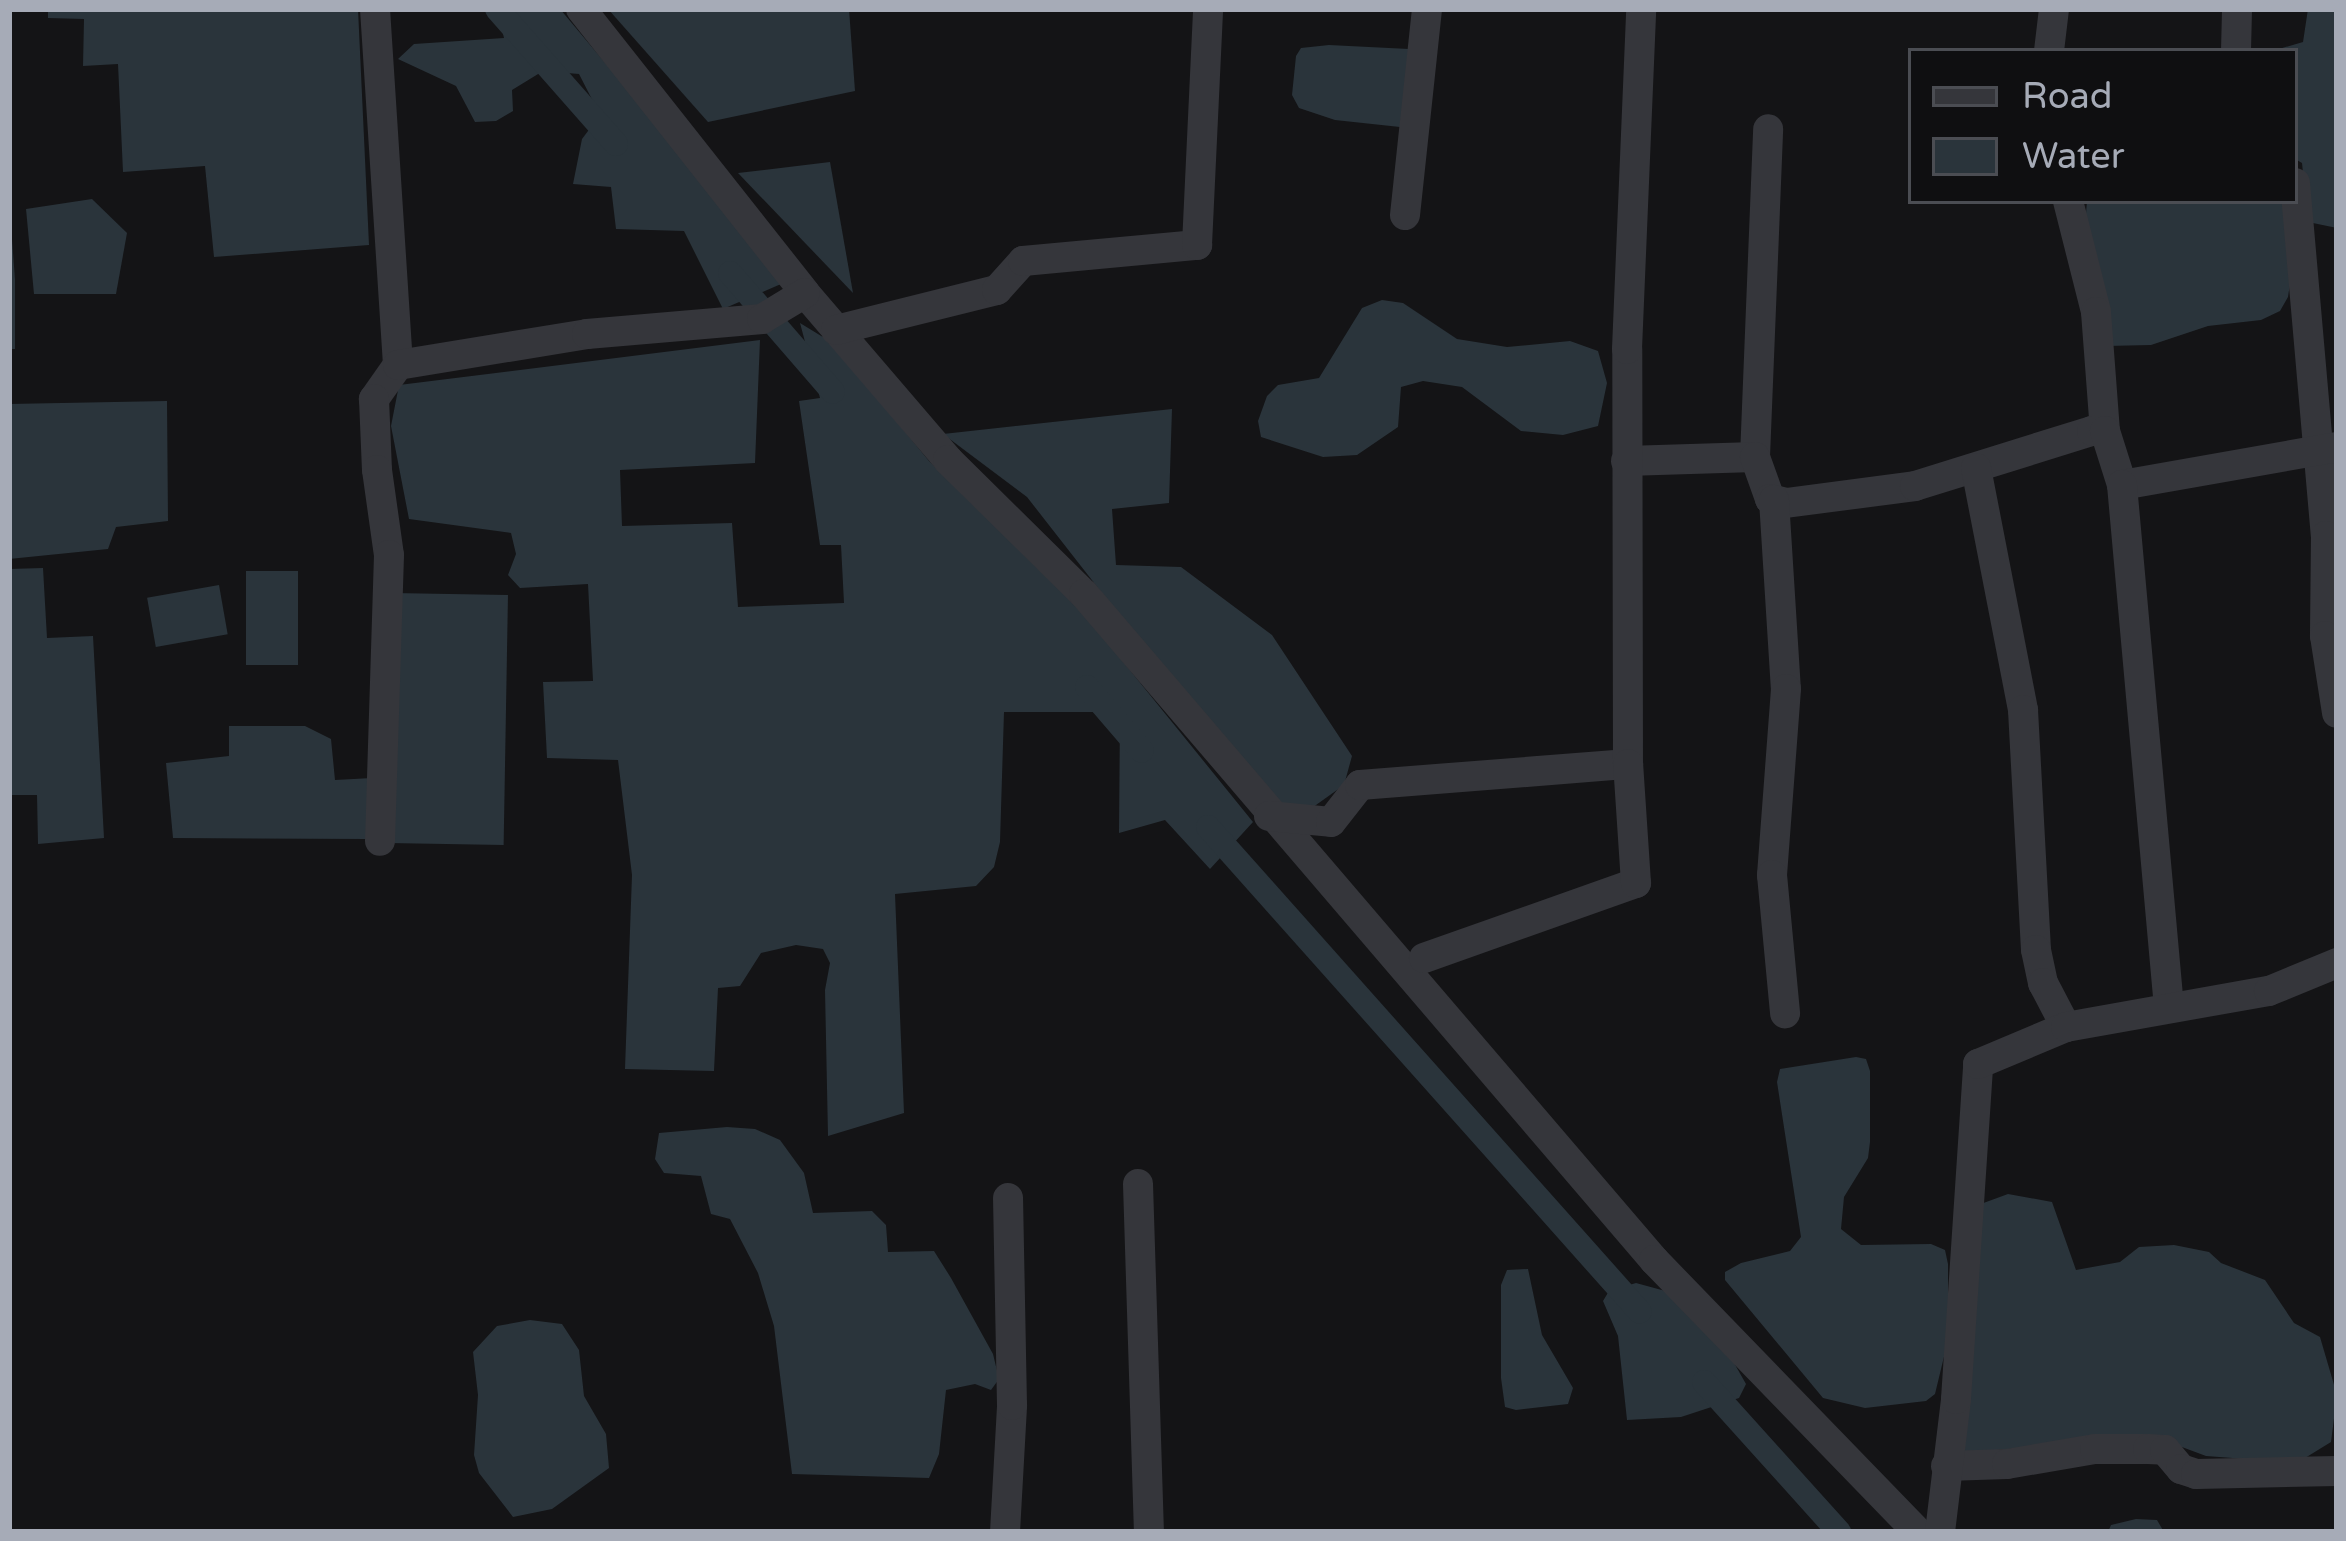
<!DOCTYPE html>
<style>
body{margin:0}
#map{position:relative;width:2346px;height:1541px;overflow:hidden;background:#141416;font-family:"Varela Round",sans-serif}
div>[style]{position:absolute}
.water>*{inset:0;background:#2a343b;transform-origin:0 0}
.canal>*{height:24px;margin:-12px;padding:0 12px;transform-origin:12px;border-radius:12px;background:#2a343b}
.minor>*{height:30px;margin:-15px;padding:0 15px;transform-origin:15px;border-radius:15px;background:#35363b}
span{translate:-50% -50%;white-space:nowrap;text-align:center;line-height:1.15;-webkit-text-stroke:9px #0f0f11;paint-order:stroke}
.frame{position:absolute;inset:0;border:12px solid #a6abb7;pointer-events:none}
.legend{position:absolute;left:1908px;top:48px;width:390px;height:156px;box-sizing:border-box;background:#0f0f11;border:3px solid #4b4d53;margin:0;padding:15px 21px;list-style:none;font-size:36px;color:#a6abb7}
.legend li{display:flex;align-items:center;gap:24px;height:60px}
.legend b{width:60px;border:3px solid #4b4d53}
</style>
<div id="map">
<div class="water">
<i style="clip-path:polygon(48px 9px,358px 9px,369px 245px,214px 257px,205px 166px,123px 172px,118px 64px,83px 66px,84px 19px,48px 18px)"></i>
<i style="clip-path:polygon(497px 9px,560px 9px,679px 151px,781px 284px,723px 309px,684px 231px,616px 229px,611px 187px,573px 184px,582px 139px,600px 115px,579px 74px,543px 71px,512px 90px,513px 111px,496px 121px,475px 122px,456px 86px,398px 59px,414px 44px,504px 38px)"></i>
<i style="clip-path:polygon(608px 9px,849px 9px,855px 91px,708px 122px)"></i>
<i style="clip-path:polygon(2308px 9px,2337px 9px,2337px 228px,2308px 222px,2302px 163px,2295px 159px,2295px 51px,2272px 51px,2303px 42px)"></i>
<i style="clip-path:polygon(1329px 45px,1409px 49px,1400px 127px,1335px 120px,1299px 108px,1292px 95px,1296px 56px,1301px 48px)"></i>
<i style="clip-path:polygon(830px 162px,853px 293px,738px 173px)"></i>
<i style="clip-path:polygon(92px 199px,127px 233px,116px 294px,34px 294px,26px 209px)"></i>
<i style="clip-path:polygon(9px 200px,15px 279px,15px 349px,9px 349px)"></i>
<i style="clip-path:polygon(2087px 201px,2284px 201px,2292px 270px,2288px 297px,2280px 311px,2261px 320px,2208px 326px,2151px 345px,2106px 346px,2085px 226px)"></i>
<i style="clip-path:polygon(1382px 300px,1403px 303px,1457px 339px,1507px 347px,1570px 341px,1598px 351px,1607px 383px,1598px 426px,1563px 435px,1521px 431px,1462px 387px,1423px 381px,1401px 387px,1398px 427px,1357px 455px,1323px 457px,1261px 437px,1258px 421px,1267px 396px,1278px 385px,1319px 378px,1362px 308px)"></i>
<i style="clip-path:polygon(800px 323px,831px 342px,929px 461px,1073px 600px,1253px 822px,1210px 869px,1165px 820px,1119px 833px,1120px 712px,1004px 712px,1000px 842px,994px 867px,976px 886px,895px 894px,904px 1113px,828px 1136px,825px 990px,830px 963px,823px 949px,796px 945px,761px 953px,740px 986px,718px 988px,714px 1071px,625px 1069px,632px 875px,618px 760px,547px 758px,543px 682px,593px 681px,588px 584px,520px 588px,508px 575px,516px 554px,511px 533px,409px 519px,391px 426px,399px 385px,760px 340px,755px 463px,620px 470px,622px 526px,732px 523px,738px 607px,844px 603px,841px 545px,820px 545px,799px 401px,820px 398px)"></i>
<i style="clip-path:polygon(167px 401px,168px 521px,116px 527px,108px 549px,9px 559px,9px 404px)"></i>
<i style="clip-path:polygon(1172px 409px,1169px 503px,1112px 509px,1116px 565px,1181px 567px,1272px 635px,1352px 756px,1344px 785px,1309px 810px,1273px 812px,1027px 497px,943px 434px)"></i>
<i style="clip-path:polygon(43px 568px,47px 638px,93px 636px,104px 838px,38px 844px,37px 795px,9px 795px,9px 569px)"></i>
<i style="left:246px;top:571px;width:52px;height:94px"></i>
<i style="left:219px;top:585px;width:50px;height:73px;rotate:80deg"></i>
<i style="left:392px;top:593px;width:116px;height:250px;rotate:1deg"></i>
<i style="clip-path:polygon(229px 726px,305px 726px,331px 739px,335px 780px,372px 778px,368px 839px,173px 838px,166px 763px,229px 756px)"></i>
<i style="clip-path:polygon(1856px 1057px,1866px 1059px,1870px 1071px,1870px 1142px,1868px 1158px,1844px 1197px,1841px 1229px,1861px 1245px,1931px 1244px,1945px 1250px,1948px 1264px,1948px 1340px,1935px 1394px,1926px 1401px,1865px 1408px,1823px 1398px,1725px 1280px,1725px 1272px,1741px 1263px,1790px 1251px,1801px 1237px,1777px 1082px,1780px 1069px)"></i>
<i style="clip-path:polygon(727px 1127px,755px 1129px,780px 1140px,804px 1173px,813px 1213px,872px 1211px,886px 1225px,888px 1252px,934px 1251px,951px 1278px,993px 1354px,999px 1379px,991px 1390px,975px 1384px,946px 1390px,939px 1454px,929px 1478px,792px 1474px,774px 1326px,758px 1273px,730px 1219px,711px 1214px,701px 1176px,664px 1173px,655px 1159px,659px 1133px)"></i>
<i style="clip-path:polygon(2008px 1194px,2052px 1202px,2076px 1270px,2120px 1262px,2139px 1247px,2174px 1245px,2209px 1252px,2221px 1263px,2265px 1280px,2294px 1323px,2320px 1337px,2337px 1395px,2331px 1442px,2305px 1458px,2272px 1461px,2206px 1456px,2155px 1437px,1959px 1453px,1978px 1205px)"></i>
<i style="clip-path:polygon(1528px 1269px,1542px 1335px,1573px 1388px,1568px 1404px,1516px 1410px,1505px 1407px,1501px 1378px,1501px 1285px,1507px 1270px)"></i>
<i style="clip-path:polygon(1636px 1283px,1669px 1292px,1729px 1354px,1746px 1384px,1739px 1398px,1681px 1417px,1627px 1420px,1618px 1336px,1603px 1301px,1609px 1291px)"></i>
<i style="clip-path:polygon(530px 1320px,562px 1324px,579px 1350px,584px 1396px,606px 1434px,609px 1468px,552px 1509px,513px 1517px,479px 1473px,474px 1455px,478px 1395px,473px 1352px,497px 1326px)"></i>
<i style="clip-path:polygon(2136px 1519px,2157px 1520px,2164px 1532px,2108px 1532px,2111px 1525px)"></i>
</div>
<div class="canal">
<i style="left:497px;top:9px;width:180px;rotate:48.6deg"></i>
<i style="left:730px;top:273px;width:157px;rotate:49.1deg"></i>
<i style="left:1087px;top:687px;width:84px;rotate:49.3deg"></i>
<i style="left:1208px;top:827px;width:649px;rotate:48.31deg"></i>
<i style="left:1704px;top:1382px;width:202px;rotate:48deg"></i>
</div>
<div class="minor">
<i style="left:375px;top:9px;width:357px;rotate:86.3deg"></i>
<i style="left:398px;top:365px;width:42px;rotate:125.2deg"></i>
<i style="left:374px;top:399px;width:71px;rotate:87.6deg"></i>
<i style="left:377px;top:470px;width:86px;rotate:82deg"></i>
<i style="left:389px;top:555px;width:286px;rotate:91.8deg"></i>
<i style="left:581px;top:9px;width:362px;rotate:51.7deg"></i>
<i style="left:805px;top:293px;width:220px;rotate:49.4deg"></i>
<i style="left:948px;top:460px;width:191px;rotate:44.6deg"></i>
<i style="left:1084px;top:594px;width:877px;rotate:49.44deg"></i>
<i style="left:1654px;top:1260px;width:379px;rotate:45.9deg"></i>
<i style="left:2049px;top:51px;width:42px;rotate:-83.2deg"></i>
<i style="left:2236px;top:51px;width:42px;rotate:-88.6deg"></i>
<i style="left:2295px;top:183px;width:354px;rotate:85deg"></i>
<i style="left:2326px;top:536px;width:100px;rotate:90.6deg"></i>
<i style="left:2325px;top:636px;width:78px;rotate:81.1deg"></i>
<i style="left:2068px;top:201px;width:114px;rotate:75.8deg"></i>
<i style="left:2096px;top:312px;width:119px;rotate:85.7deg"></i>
<i style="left:1405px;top:215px;width:207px;rotate:-83.9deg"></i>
<i style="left:836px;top:330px;width:166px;rotate:-14deg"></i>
<i style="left:997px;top:290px;width:39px;rotate:-48deg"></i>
<i style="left:1023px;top:261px;width:175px;rotate:-5.3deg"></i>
<i style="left:1197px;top:245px;width:236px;rotate:-87.3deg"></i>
<i style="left:398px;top:365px;width:192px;rotate:-9.3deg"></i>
<i style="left:587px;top:334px;width:176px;rotate:-4.9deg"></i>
<i style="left:762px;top:319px;width:50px;rotate:-31.2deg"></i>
<i style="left:1755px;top:457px;width:328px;rotate:-87.7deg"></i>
<i style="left:1626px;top:461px;width:129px;rotate:-1.8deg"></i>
<i style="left:1755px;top:457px;width:45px;rotate:70.3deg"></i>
<i style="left:1770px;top:499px;width:16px;rotate:14deg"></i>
<i style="left:1786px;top:503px;width:130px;rotate:-7.5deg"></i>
<i style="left:1915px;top:486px;width:185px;rotate:-17.3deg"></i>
<i style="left:2092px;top:431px;width:13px"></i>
<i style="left:2105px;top:431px;width:57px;rotate:72.5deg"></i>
<i style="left:2122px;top:485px;width:218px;rotate:-10deg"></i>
<i style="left:1976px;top:468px;width:247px;rotate:79deg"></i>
<i style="left:2023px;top:710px;width:240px;rotate:86.9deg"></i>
<i style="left:2036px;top:950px;width:34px;rotate:78deg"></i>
<i style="left:2043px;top:983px;width:50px;rotate:62.4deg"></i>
<i style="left:2122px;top:485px;width:525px;rotate:84.86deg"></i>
<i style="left:1774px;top:500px;width:189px;rotate:86.4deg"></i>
<i style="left:1786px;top:689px;width:187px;rotate:94.3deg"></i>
<i style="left:1772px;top:875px;width:139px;rotate:84.6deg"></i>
<i style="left:1269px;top:816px;width:62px;rotate:5.5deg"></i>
<i style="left:1331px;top:822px;width:47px;rotate:-51.9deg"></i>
<i style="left:1360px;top:785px;width:269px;rotate:-4.5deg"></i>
<i style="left:1628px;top:764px;width:415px;rotate:-90.1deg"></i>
<i style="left:1627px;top:349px;width:340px;rotate:-87.6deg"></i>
<i style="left:1424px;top:958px;width:225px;rotate:-19.5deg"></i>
<i style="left:1636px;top:883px;width:119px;rotate:-93.8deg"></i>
<i style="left:1138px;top:1184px;width:348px;rotate:88.2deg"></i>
<i style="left:1946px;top:1466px;width:61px;rotate:-1.9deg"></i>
<i style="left:2007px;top:1464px;width:89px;rotate:-9.7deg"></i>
<i style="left:2095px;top:1449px;width:53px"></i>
<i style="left:2148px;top:1449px;width:17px;rotate:3deg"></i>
<i style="left:2165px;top:1450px;width:25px;rotate:50deg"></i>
<i style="left:2181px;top:1469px;width:16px;rotate:18deg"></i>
<i style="left:2196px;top:1474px;width:141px;rotate:-1.2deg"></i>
<i style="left:1005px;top:1532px;width:127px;rotate:-86.8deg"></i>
<i style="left:1012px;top:1405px;width:207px;rotate:-91.1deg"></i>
<i style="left:1940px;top:1532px;width:134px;rotate:-83.1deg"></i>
<i style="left:1956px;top:1399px;width:336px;rotate:-86.2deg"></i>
<i style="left:1978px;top:1064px;width:95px;rotate:-22.8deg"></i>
<i style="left:2066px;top:1027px;width:206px;rotate:-10.1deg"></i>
<i style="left:2269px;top:991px;width:74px;rotate:-22.4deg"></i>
</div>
<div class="frame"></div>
<ul class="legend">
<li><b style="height:15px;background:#35363b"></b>Road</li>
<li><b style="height:33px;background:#2a343b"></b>Water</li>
</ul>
</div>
